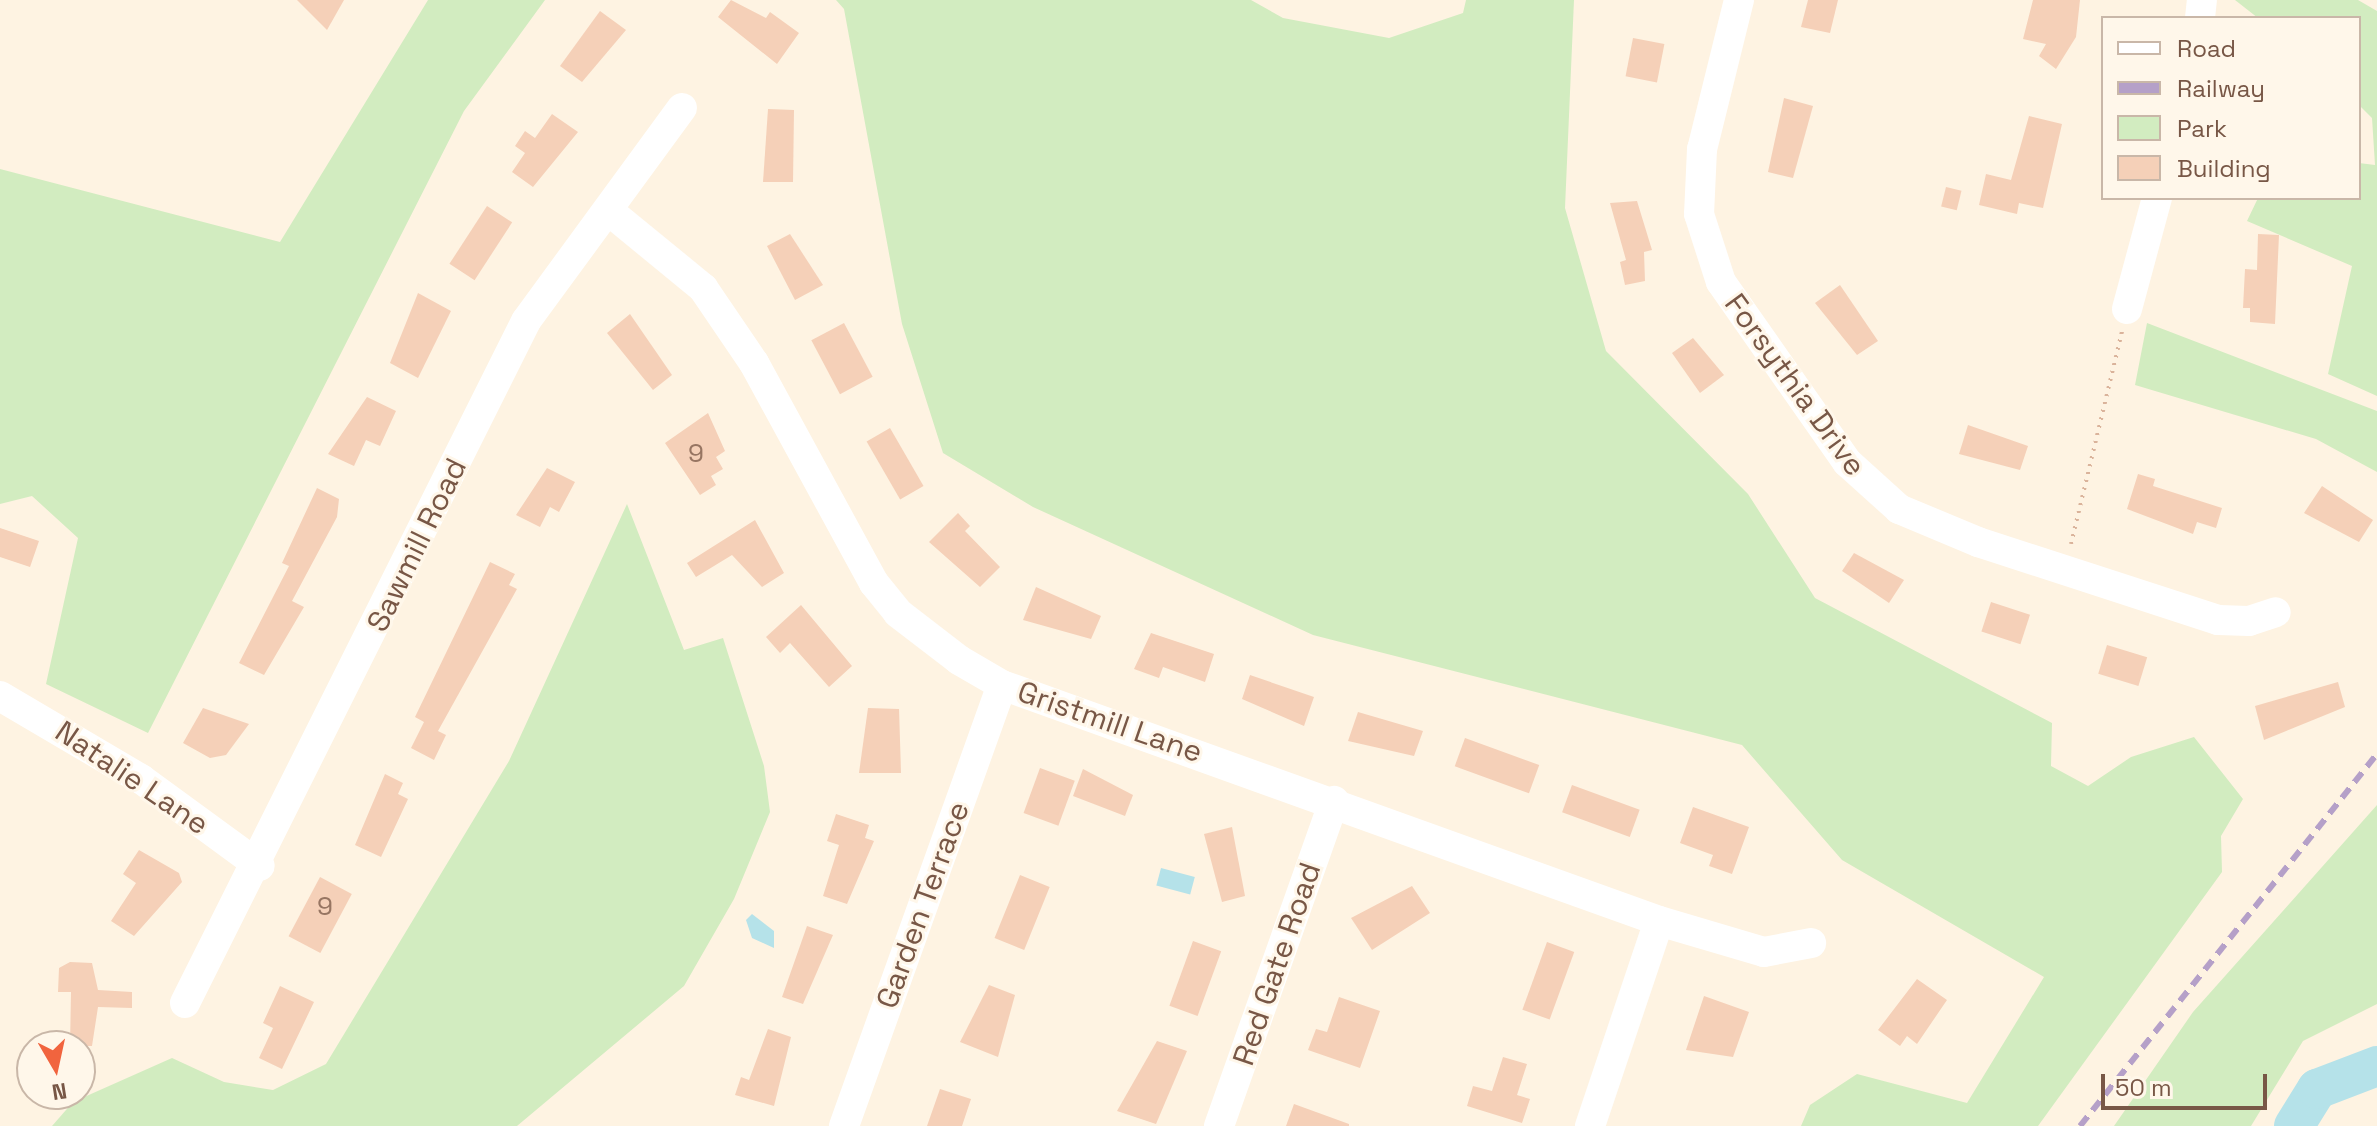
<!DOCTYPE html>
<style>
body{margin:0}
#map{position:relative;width:2377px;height:1126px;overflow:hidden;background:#fef3e2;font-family:"Space Grotesk",sans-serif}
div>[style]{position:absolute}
.green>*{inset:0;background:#d2ecc0}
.water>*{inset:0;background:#b5e2e9;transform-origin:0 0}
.river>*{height:40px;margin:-20px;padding:0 20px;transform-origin:20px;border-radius:20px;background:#b5e2e9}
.building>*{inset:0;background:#f5d0b8;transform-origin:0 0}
.path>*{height:4px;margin-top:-2px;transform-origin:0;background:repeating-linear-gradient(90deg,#dab39b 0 2px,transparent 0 8px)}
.minor>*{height:30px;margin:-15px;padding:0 15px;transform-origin:15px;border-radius:15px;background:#fff}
.rail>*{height:6px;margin-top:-3px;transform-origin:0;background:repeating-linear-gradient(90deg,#b5a0c8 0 12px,transparent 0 20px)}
span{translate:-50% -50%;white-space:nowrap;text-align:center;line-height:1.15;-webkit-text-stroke:6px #fff7ea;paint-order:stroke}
.number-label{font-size:26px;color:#977562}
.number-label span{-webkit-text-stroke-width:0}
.street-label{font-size:30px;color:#785746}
.legend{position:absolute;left:2101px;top:16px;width:260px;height:184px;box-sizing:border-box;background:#fff7ea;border:2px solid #c9b7a8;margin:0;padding:10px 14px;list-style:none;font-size:24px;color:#785746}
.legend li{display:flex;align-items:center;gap:16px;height:40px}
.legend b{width:40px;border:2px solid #c9b7a8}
.north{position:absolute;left:16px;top:1030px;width:80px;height:80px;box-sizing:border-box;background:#fff7ea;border:2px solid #c9b7a8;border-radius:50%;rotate:171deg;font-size:22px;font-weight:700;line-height:32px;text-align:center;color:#785746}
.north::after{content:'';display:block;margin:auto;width:28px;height:36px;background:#f1643e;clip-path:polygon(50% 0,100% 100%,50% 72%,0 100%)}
.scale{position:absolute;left:2101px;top:1074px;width:166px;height:36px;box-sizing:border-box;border:4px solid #785746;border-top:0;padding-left:10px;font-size:24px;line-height:28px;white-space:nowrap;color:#785746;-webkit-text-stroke:6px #fff7ea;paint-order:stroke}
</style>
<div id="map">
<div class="green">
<i style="clip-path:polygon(428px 0,545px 0,464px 111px,148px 733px,46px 684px,78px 538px,32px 496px,0 504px,0 169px,280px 242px)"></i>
<i style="clip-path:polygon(836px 0,1251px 0,1283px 18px,1389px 38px,1463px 13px,1466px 0,1574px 0,1565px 208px,1606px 351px,1748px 494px,1815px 598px,2052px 723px,2051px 766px,2088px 786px,2131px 757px,2194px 737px,2243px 799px,2221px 836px,2222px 872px,2038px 1126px,1801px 1126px,1810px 1105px,1857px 1074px,1967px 1103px,2044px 977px,1842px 860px,1742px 745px,1313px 635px,1033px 507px,943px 453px,902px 324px,844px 9px)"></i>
<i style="clip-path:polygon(2235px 0,2358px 0,2377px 11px,2377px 396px,2328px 374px,2352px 266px,2247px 221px,2258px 198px,2359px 198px,2359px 163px,2375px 165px,2372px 118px,2359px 105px,2359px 18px,2258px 18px)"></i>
<i style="clip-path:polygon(2147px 323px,2377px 411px,2377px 472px,2316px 439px,2135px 385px)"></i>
<i style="clip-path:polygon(627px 504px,684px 650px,723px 638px,764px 766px,770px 812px,734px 899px,684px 986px,517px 1126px,52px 1126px,73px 1102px,172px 1058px,224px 1082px,273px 1090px,326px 1064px,509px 761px)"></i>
<i style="clip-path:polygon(2377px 805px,2377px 1004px,2303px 1041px,2251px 1126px,2114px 1126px,2193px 1012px)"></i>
</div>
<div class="water">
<i style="left:1161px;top:868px;width:35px;height:18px;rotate:15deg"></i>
<i style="clip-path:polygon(752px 914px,774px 931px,774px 948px,752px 938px,746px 920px)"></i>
</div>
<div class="river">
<i style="left:2294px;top:1126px;width:44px;rotate:-58.1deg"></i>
<i style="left:2317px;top:1089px;width:64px;rotate:-21deg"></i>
</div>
<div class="building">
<i style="clip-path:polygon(297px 0,344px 0,327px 30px)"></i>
<i style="clip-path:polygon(731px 0,766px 18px,770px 12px,799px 33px,777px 64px,718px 17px)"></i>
<i style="clip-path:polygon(1808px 0,1838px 0,1830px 33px,1801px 27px)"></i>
<i style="clip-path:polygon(2033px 0,2080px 0,2076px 37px,2056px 69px,2039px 56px,2046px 44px,2023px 39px)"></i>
<i style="clip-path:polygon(600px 11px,626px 30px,582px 82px,560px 66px)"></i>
<i style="left:1633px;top:38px;width:32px;height:39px;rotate:11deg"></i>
<i style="clip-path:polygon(1784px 98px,1813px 106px,1793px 178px,1768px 172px)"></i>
<i style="clip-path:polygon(768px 109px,794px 110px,793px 182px,763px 182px)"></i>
<i style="clip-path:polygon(552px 114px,578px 132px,533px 187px,512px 172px,525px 153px,515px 146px,525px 131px,535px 138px)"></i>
<i style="clip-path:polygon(2029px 116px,2062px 124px,2043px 208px,2019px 203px,2017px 214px,1979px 205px,1986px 174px,2011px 180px)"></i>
<i style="left:1946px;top:187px;width:16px;height:20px;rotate:14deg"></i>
<i style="clip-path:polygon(1637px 201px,1652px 250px,1644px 252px,1645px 281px,1625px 285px,1620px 262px,1626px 260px,1610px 203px)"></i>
<i style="left:487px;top:206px;width:30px;height:69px;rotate:33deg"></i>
<i style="clip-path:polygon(790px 234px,823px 285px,795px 300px,767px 246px)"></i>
<i style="clip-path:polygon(2258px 234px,2279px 235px,2275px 324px,2250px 322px,2250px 308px,2243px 308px,2245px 269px,2257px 270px)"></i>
<i style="clip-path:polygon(1840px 285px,1878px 341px,1857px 355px,1815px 303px)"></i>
<i style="clip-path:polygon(418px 293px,451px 311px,418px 378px,390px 363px)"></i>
<i style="clip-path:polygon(630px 314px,672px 375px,653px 390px,607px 333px)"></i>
<i style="left:844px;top:323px;width:61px;height:37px;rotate:62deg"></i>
<i style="clip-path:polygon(1693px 338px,1724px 375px,1700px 393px,1672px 353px)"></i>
<i style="clip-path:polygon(367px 397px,396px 411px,380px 446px,366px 440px,354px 466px,328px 454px)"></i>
<i style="clip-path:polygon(708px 413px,725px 451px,716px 457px,723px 469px,711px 476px,716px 485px,700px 495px,665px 443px)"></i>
<i style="clip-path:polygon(1968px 425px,2028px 446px,2020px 470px,1959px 454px)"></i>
<i style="left:890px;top:428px;width:67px;height:27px;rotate:60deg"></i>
<i style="clip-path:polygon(547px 468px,575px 482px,559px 512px,550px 507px,540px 527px,516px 515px)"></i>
<i style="clip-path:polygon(2138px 474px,2155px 479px,2153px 486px,2222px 508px,2216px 528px,2197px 522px,2193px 534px,2127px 509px)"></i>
<i style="clip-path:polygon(2322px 486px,2373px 520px,2359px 542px,2304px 513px)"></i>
<i style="clip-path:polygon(317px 488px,339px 499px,337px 517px,292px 601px,304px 607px,264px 675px,239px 663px,289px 566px,282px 563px)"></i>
<i style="clip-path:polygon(958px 513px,970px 526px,965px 531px,1000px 567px,980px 587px,929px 542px)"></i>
<i style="clip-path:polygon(755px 520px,784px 573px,762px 587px,732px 555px,696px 577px,687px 563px)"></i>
<i style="clip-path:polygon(0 528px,39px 541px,30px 567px,0 557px)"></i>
<i style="clip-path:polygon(1854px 553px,1904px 580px,1889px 603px,1842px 571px)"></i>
<i style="clip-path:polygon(490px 562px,515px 574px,509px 585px,517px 589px,438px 731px,446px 735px,434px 760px,411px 748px,424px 722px,415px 717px)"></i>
<i style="clip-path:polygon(1036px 587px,1101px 616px,1091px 639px,1023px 620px)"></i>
<i style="left:1991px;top:602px;width:41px;height:31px;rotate:18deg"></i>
<i style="clip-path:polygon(801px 605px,852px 666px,829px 687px,790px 643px,780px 653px,766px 637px)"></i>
<i style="clip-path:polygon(1151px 633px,1214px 654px,1205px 682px,1163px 667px,1159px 678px,1134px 669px)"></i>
<i style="left:2107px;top:645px;width:42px;height:30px;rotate:17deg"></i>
<i style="clip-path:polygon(1250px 675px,1314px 697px,1304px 726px,1242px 699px)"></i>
<i style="clip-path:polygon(2338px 682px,2345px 707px,2264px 740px,2255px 706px)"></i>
<i style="clip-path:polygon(203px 708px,249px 724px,226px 755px,210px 758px,183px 743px)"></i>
<i style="clip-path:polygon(868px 708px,899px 709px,901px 773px,859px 773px)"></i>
<i style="clip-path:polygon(1358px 712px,1423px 731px,1414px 756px,1348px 741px)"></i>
<i style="left:1465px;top:738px;width:79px;height:30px;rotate:20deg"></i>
<i style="left:1040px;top:768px;width:37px;height:48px;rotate:20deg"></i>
<i style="clip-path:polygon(1083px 769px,1133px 795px,1125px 816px,1073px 796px)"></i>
<i style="clip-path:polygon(385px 774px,403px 783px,398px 794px,408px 799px,381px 857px,355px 845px)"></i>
<i style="left:1572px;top:785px;width:72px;height:29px;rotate:20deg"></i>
<i style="clip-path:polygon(1693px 807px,1749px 827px,1732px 874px,1709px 866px,1713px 855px,1680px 843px)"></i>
<i style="clip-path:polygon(836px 814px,869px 825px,865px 838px,874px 841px,847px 904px,823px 896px,839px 845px,827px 841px)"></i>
<i style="clip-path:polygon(1232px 827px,1245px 896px,1222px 902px,1204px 834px)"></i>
<i style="clip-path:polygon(139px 850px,179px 873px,182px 882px,134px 936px,111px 921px,136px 883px,123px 874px)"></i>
<i style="left:1020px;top:875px;width:32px;height:68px;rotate:22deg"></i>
<i style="left:320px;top:877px;width:36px;height:67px;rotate:28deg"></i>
<i style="clip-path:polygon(1412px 886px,1430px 913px,1372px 950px,1351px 918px)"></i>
<i style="clip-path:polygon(807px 926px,833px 935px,803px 1004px,782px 997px)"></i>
<i style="left:1193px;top:941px;width:30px;height:69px;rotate:20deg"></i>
<i style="left:1547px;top:942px;width:29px;height:72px;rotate:20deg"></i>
<i style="clip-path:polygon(70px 962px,92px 963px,98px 990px,132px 992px,132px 1008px,98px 1007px,92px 1046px,70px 1046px,71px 992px,58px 992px,59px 968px)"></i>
<i style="clip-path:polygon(1917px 979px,1947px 1000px,1917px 1044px,1907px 1036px,1900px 1046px,1878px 1030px)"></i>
<i style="clip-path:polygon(989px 985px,1015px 995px,998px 1057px,960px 1042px)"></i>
<i style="clip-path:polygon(280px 986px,314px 1002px,282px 1069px,259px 1058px,273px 1028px,263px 1023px)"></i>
<i style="clip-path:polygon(1704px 996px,1749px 1012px,1733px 1057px,1686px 1050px)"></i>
<i style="clip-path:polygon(1339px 997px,1380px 1011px,1360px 1068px,1308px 1050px,1316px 1029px,1327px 1032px)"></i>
<i style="clip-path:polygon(768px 1029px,791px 1037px,774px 1106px,735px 1095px,741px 1077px,749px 1080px)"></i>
<i style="clip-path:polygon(1157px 1041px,1187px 1051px,1156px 1124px,1117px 1111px)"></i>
<i style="clip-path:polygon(1503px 1057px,1527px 1064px,1517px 1095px,1530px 1099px,1522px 1123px,1467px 1106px,1473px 1086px,1492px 1091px)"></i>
<i style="clip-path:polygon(940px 1089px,971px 1099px,962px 1126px,927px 1126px)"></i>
<i style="clip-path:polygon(1294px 1104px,1349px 1124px,1349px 1126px,1286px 1126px)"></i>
</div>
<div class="path">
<i style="left:2071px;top:544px;width:219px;rotate:-76.5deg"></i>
</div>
<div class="minor">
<i style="left:1739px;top:0;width:154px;rotate:103.9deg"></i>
<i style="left:1702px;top:149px;width:65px;rotate:92.6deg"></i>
<i style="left:1699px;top:214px;width:71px;rotate:72.1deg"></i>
<i style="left:1721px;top:282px;width:220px;rotate:55deg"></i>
<i style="left:1847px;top:462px;width:70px;rotate:42.1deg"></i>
<i style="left:1899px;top:509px;width:86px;rotate:22.7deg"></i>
<i style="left:1978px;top:542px;width:252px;rotate:18deg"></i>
<i style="left:2218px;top:620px;width:31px;rotate:2deg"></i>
<i style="left:2249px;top:621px;width:28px;rotate:-18deg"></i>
<i style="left:2200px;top:18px;width:18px;rotate:-84deg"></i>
<i style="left:609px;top:211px;width:122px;rotate:39.3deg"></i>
<i style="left:703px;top:288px;width:91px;rotate:55.8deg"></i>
<i style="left:754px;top:363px;width:251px;rotate:61.4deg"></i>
<i style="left:874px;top:583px;width:38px;rotate:51deg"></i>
<i style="left:898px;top:613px;width:77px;rotate:37.6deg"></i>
<i style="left:959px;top:660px;width:50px;rotate:30.2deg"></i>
<i style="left:1002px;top:685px;width:698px;rotate:19.76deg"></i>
<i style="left:1659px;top:921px;width:109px;rotate:16.4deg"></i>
<i style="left:1764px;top:952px;width:48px;rotate:-10.8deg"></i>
<i style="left:2127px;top:309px;width:115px;rotate:-74.9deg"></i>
<i style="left:0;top:696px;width:164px;rotate:30.5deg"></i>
<i style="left:141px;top:779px;width:147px;rotate:36.2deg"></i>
<i style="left:185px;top:1003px;width:762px;rotate:-63.43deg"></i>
<i style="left:526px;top:321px;width:264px;rotate:-53.8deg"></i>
<i style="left:844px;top:1126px;width:468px;rotate:-70.3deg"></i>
<i style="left:1219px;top:1126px;width:345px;rotate:-70.5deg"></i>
<i style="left:1590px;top:1126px;width:216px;rotate:-71.4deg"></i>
</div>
<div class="rail">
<i style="left:2080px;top:1126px;width:476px;rotate:-51.4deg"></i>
</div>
<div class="number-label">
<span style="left:696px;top:454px">9</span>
<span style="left:325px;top:907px">9</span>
</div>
<div class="street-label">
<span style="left:1795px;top:385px;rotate:54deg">Forsythia Drive</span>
<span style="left:417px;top:545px;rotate:-64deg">Sawmill Road</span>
<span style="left:1110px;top:722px;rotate:19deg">Gristmill Lane</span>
<span style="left:132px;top:778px;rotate:34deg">Natalie Lane</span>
<span style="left:923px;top:905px;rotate:-70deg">Garden Terrace</span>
<span style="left:1277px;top:964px;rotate:-71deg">Red Gate Road</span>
</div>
<ul class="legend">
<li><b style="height:10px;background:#fff"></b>Road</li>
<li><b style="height:10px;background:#b5a0c8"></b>Railway</li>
<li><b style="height:22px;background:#d2ecc0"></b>Park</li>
<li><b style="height:22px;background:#f5d0b8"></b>Building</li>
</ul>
<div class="north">N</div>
<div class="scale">50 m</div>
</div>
